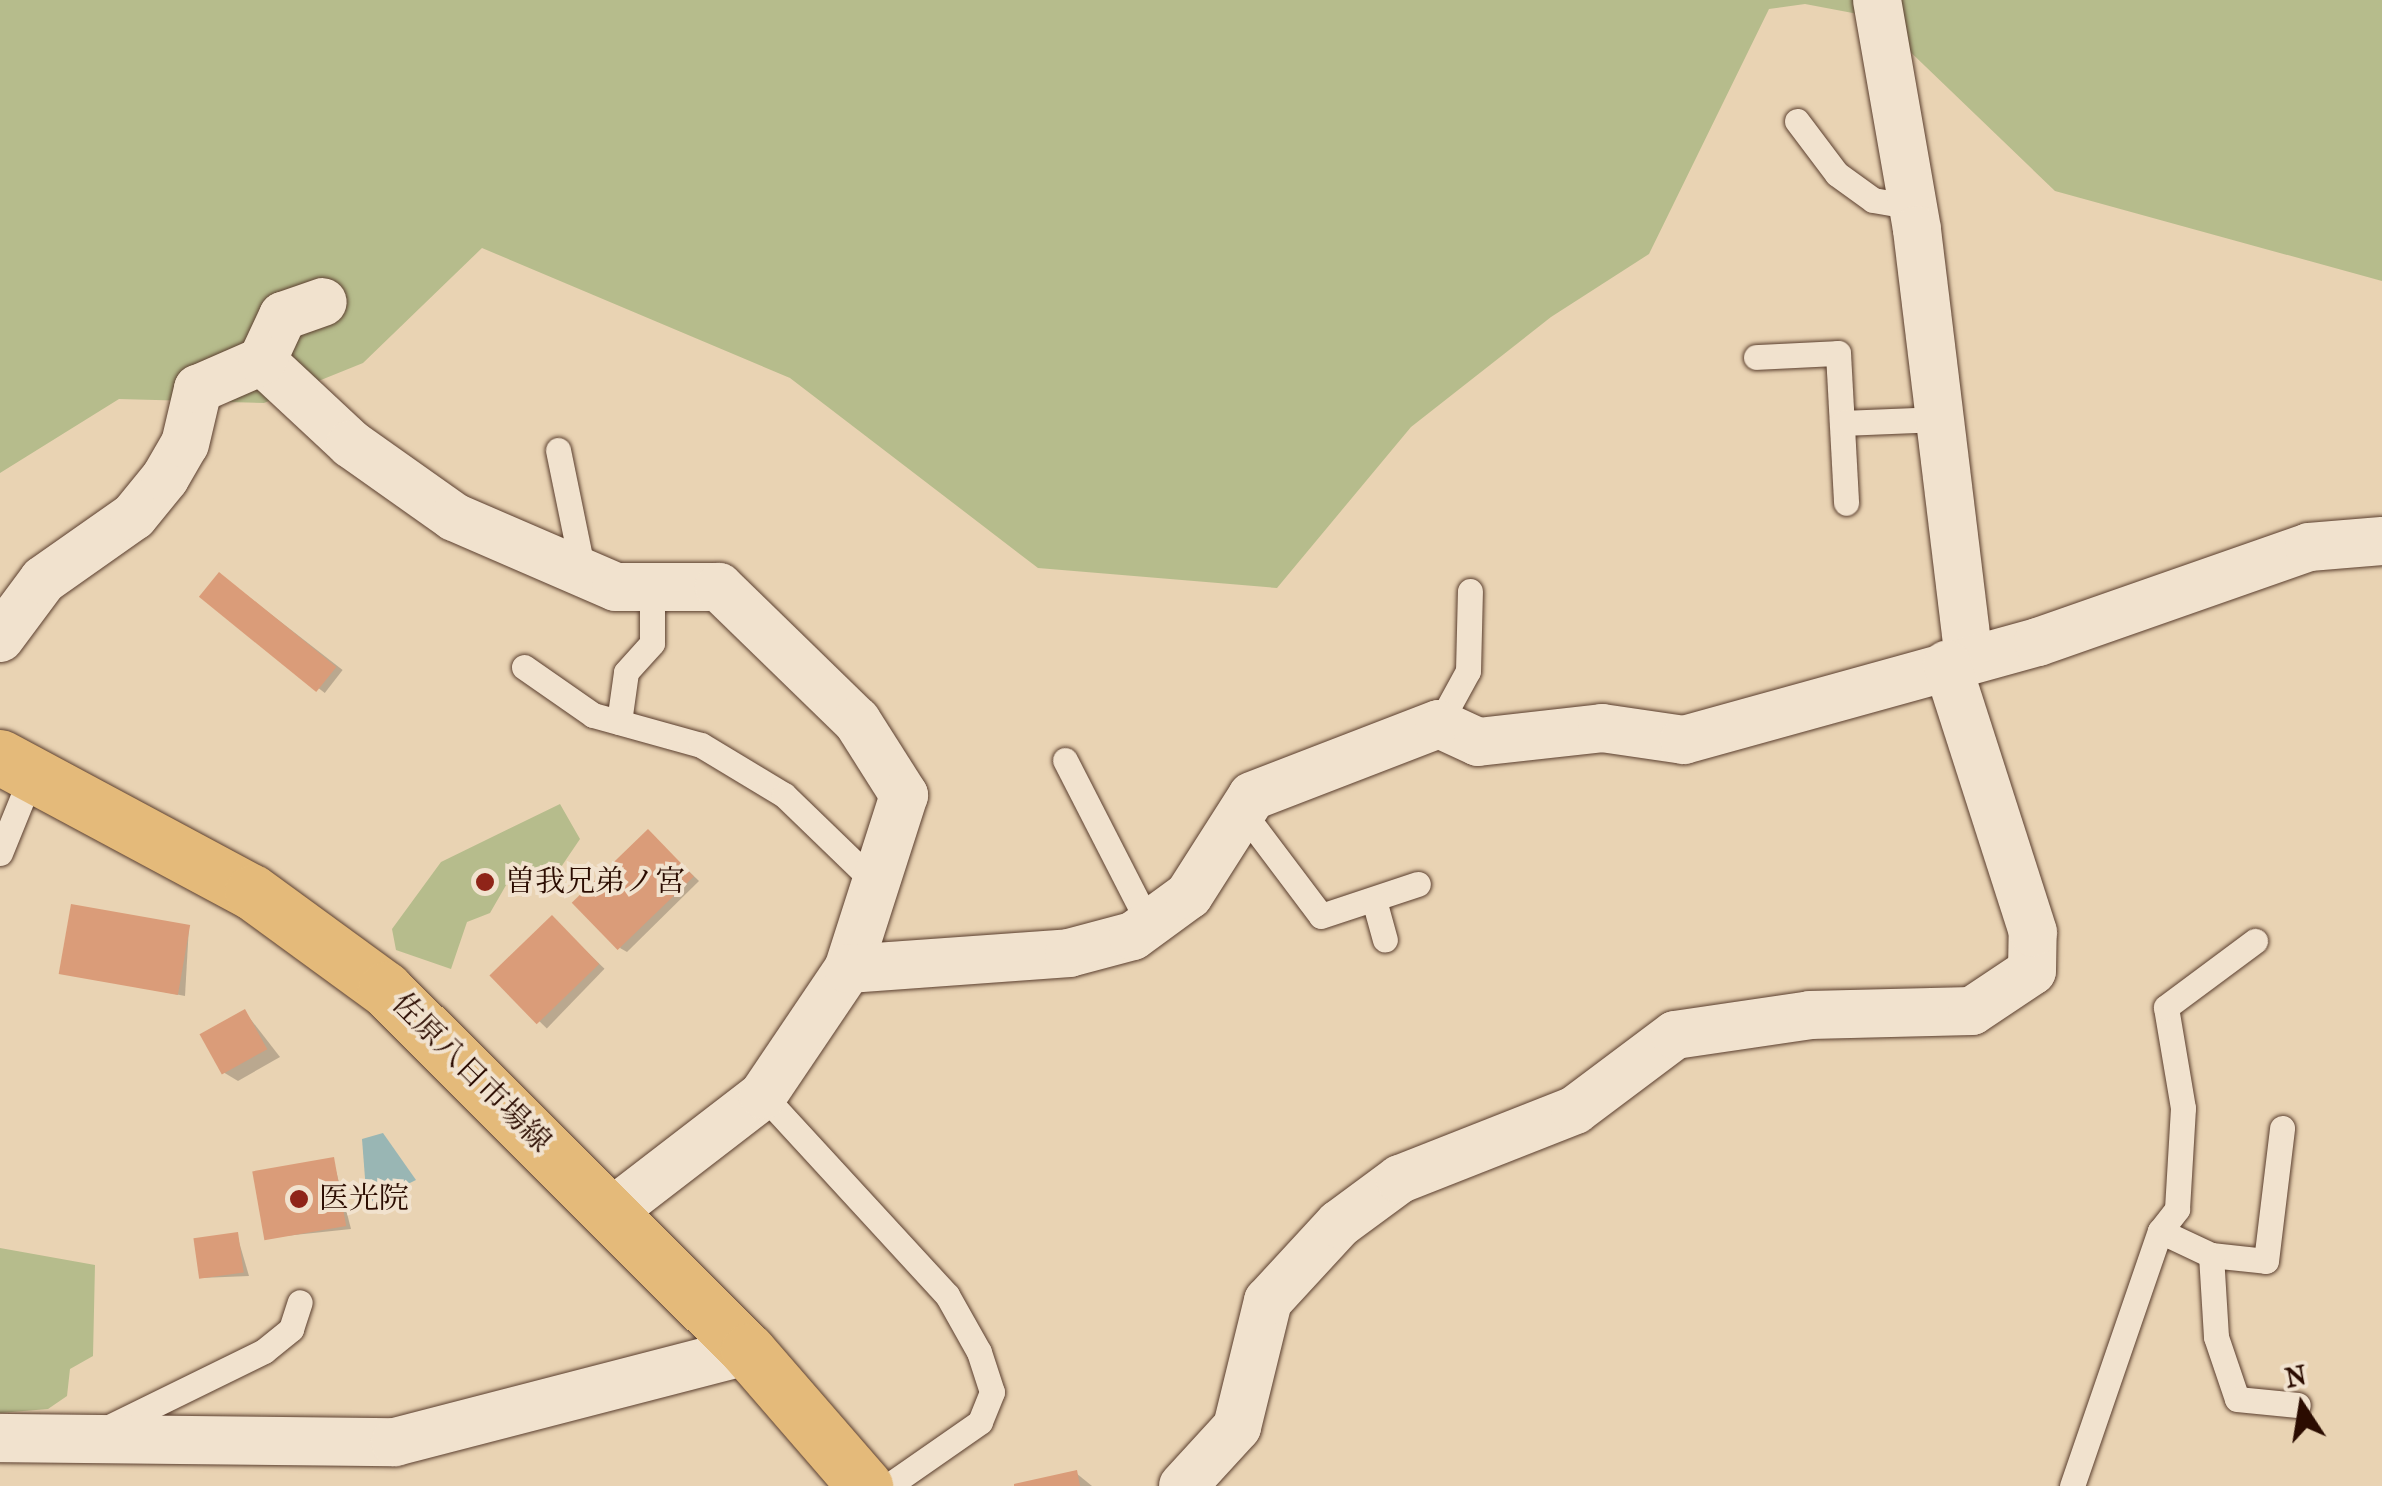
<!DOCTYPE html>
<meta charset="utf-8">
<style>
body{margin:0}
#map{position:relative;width:2382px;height:1486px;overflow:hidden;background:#e9d3b3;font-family:"IM FELL French Canon","Noto Serif JP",serif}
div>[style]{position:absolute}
.green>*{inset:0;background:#b6bc8c}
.water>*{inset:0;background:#99b6b4}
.shadow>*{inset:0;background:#0003;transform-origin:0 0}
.building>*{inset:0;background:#da9c79;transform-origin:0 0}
.roads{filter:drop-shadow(0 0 2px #5a3e2e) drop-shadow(0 0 2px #5a3e2e)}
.lane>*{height:25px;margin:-12.5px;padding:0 12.5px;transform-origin:12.5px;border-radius:12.5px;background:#f1e2ce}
.street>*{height:48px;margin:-24px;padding:0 24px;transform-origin:24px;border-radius:24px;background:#f1e2ce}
.primary>*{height:55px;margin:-27.5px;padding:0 27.5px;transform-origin:27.5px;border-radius:27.5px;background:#e4ba7a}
.dots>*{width:28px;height:28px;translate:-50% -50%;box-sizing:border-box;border:5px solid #f1e2ce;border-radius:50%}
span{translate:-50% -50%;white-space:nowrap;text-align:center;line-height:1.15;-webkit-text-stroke:8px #f1e2ce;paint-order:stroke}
.poi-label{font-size:30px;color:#2b0c01}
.left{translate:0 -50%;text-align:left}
.street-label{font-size:30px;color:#2b0c01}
.north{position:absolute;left:2252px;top:1356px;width:100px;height:100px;-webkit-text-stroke:8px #f1e2ce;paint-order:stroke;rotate:348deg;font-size:28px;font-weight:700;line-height:40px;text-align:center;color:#2b0c01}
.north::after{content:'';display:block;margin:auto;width:35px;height:45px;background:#2b0c01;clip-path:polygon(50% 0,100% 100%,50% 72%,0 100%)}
</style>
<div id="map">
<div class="green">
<i style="clip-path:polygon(0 0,2382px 0,2382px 281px,2055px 191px,1874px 17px,1805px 4px,1769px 9px,1649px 254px,1551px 317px,1411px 427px,1277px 588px,1038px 568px,790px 378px,482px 248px,363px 363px,264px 403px,119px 399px,0 473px)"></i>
<i style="clip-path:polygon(560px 804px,580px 839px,559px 870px,509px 880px,490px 913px,467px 922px,451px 969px,396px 950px,392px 929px,441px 862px)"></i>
<i style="clip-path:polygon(0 1248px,95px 1265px,93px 1356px,70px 1369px,67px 1396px,48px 1409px,0 1413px)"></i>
</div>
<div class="water">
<i style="clip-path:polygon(383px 1133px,416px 1180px,367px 1204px,362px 1139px)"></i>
</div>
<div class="shadow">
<i style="left:226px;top:579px;width:148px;height:29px;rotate:38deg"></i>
<i style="clip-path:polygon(648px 832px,699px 881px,627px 952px,620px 948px)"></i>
<i style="left:552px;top:918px;width:73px;height:83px;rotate:44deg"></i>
<i style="clip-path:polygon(189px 926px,185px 996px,61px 972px)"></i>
<i style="clip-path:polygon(245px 1012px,280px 1057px,238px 1081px,223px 1072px)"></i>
<i style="clip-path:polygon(333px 1159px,351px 1229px,266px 1238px)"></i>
<i style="clip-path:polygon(237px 1235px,249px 1276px,201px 1278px)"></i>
<i style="clip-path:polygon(1076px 1473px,1092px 1486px,1019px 1486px)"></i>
</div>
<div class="building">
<i style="left:219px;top:572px;width:151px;height:32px;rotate:39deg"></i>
<i style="left:648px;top:829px;width:66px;height:106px;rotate:46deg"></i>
<i style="left:71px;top:904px;width:121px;height:71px;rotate:10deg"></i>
<i style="left:552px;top:915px;width:68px;height:87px;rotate:46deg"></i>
<i style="left:245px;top:1009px;width:46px;height:52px;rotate:61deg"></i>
<i style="left:334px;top:1157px;width:70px;height:83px;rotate:80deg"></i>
<i style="left:238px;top:1232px;width:41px;height:45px;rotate:82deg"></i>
<i style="clip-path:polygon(1077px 1470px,1080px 1486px,1014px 1486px,1014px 1484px)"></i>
</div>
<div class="roads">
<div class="lane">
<i style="left:1797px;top:121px;width:66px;rotate:53deg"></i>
<i style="left:1837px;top:174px;width:44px;rotate:35.8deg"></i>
<i style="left:1873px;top:200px;width:41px;rotate:9.9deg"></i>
<i style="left:1756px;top:357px;width:82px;rotate:-2.8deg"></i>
<i style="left:1838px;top:353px;width:150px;rotate:86.9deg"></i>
<i style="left:1842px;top:423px;width:98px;rotate:-2.3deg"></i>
<i style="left:558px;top:450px;width:130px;rotate:78.4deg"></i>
<i style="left:524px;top:667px;width:84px;rotate:34.8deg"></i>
<i style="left:593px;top:715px;width:112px;rotate:15.5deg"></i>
<i style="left:701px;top:745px;width:97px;rotate:31.1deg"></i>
<i style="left:784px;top:795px;width:125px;rotate:44deg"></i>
<i style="left:619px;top:722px;width:50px;rotate:-82deg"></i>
<i style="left:626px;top:672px;width:39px;rotate:-48deg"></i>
<i style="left:652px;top:643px;width:55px;rotate:-90deg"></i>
<i style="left:1439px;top:724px;width:60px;rotate:-61.3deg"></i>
<i style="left:1468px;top:671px;width:80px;rotate:-88.6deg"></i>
<i style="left:1065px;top:760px;width:184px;rotate:62.9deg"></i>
<i style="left:1242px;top:811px;width:131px;rotate:53deg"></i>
<i style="left:1321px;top:916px;width:102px;rotate:-18.3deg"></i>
<i style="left:0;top:853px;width:85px;rotate:-67.9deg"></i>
<i style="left:1374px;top:900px;width:41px;rotate:74.6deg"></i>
<i style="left:763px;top:1095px;width:272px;rotate:47.4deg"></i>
<i style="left:947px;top:1295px;width:65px;rotate:60.7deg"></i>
<i style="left:979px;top:1352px;width:42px;rotate:72deg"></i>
<i style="left:992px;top:1392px;width:32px;rotate:112deg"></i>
<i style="left:980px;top:1422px;width:112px;rotate:145.2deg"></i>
<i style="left:2160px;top:1231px;width:56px;rotate:25.2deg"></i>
<i style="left:2211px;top:1255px;width:55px;rotate:6.2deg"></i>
<i style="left:2266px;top:1261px;width:134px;rotate:-83.1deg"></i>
<i style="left:2211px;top:1255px;width:82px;rotate:86.5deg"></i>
<i style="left:2216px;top:1337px;width:65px;rotate:71.3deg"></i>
<i style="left:2237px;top:1399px;width:61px;rotate:5.6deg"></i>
<i style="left:99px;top:1432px;width:184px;rotate:-26.1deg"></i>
<i style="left:264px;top:1351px;width:35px;rotate:-39deg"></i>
<i style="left:291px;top:1329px;width:28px;rotate:-72deg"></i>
<i style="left:2072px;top:1486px;width:270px;rotate:-71deg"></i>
<i style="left:2160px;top:1231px;width:28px;rotate:-52deg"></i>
<i style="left:2177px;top:1209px;width:101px;rotate:-86.6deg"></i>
<i style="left:2183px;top:1108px;width:102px;rotate:-99.6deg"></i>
<i style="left:2166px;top:1007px;width:111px;rotate:-36.6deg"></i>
</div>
<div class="street">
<i style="left:1877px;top:0;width:233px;rotate:80.1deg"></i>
<i style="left:1917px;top:230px;width:431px;rotate:83.1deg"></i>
<i style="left:262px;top:361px;width:122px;rotate:43deg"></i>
<i style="left:351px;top:444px;width:126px;rotate:35.3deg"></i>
<i style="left:454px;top:517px;width:176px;rotate:23.4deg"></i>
<i style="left:616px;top:587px;width:103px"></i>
<i style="left:719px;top:587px;width:192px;rotate:44.2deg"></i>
<i style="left:857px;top:721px;width:88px;rotate:57.6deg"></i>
<i style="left:904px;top:795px;width:183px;rotate:107.8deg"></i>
<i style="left:0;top:638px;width:72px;rotate:-53.4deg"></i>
<i style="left:43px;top:580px;width:111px;rotate:-35.1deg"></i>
<i style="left:134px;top:516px;width:49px;rotate:-50.8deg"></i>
<i style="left:165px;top:478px;width:39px;rotate:-60deg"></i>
<i style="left:185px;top:444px;width:57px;rotate:-76.7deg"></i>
<i style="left:198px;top:389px;width:70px;rotate:-23.6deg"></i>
<i style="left:262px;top:361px;width:50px;rotate:-65deg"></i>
<i style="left:283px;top:316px;width:42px;rotate:-19.3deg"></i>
<i style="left:610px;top:1213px;width:193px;rotate:-37.6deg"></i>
<i style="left:763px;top:1095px;width:152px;rotate:-56deg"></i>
<i style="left:848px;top:969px;width:222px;rotate:-4.1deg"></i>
<i style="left:1069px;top:953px;width:66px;rotate:-14.9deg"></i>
<i style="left:1133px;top:936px;width:69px;rotate:-36.2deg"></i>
<i style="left:1189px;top:895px;width:117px;rotate:-57.5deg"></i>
<i style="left:1252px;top:796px;width:200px;rotate:-21.1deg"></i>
<i style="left:1439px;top:724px;width:43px;rotate:24.8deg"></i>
<i style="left:1478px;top:742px;width:125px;rotate:-6.4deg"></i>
<i style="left:1602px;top:728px;width:83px;rotate:8.3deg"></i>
<i style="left:1684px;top:740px;width:367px;rotate:-15.5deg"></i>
<i style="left:2038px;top:642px;width:287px;rotate:-19.3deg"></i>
<i style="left:2309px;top:547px;width:73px;rotate:-4.7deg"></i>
<i style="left:0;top:1438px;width:395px;rotate:0.6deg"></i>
<i style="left:395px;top:1442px;width:365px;rotate:-14.5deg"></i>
<i style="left:1183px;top:1486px;width:80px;rotate:-47.5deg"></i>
<i style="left:1237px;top:1427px;width:130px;rotate:-76.2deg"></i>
<i style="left:1268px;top:1301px;width:105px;rotate:-47.3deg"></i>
<i style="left:1339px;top:1224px;width:76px;rotate:-36.4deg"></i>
<i style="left:1400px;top:1179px;width:188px;rotate:-21.5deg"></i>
<i style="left:1575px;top:1110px;width:125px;rotate:-36.9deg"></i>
<i style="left:1675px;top:1035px;width:136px;rotate:-8.4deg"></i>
<i style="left:1810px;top:1015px;width:162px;rotate:-1.4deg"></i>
<i style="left:1972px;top:1011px;width:72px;rotate:-33.7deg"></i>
<i style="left:2032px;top:971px;width:39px;rotate:-89deg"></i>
<i style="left:2033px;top:932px;width:281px;rotate:-107.8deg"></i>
</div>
<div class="primary">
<i style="left:0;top:757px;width:286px;rotate:28.2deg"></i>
<i style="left:252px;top:892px;width:165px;rotate:36.1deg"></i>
<i style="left:385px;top:989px;width:513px;rotate:44.92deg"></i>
<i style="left:748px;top:1351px;width:179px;rotate:49.1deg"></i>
</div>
</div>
<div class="dots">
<i style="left:485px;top:882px;background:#8f2418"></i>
<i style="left:299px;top:1199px;background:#8f2418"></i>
</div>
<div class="poi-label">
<span class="left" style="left:505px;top:882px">曽我兄弟ノ宮</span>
<span class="left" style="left:319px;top:1199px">医光院</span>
</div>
<div class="street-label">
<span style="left:471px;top:1073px;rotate:45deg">佐原八日市場線</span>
</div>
<div class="north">N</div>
</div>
